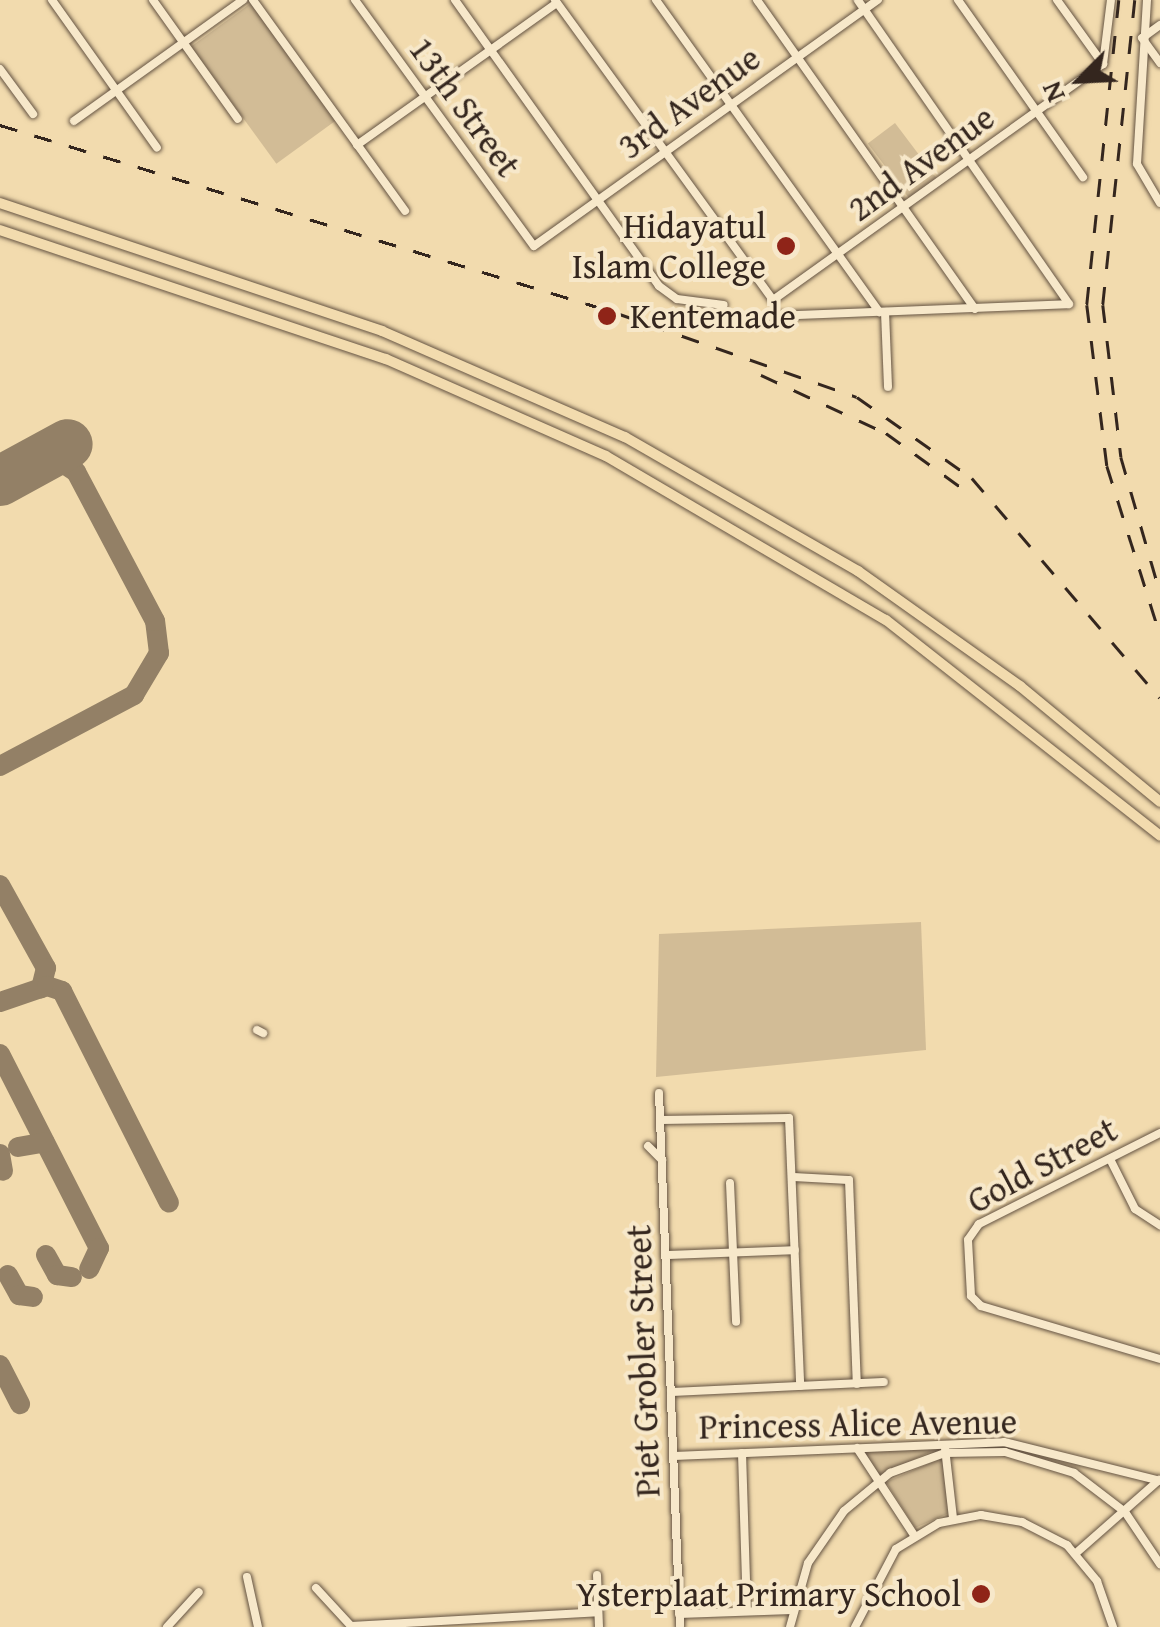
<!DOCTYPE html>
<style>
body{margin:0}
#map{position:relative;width:1160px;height:1627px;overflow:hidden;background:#f2dbae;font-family:"Gentium Book Plus",serif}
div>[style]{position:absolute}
.green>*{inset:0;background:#d2bc96;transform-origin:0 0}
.taxiway>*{height:20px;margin:-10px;padding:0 10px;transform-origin:10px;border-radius:10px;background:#938066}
.runway>*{height:50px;margin:-25px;padding:0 25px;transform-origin:25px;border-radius:25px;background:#938066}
.roads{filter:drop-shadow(0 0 2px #645342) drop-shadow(0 0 2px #645342)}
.minor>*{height:8px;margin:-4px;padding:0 4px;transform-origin:4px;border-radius:4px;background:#f7e8ca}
.highway>*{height:10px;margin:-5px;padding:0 5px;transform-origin:5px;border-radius:5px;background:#f2dbae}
.rail>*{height:2.5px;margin-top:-1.25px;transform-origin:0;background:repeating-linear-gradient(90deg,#34261e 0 18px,transparent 0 36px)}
.dots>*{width:28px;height:28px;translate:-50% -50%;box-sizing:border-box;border:5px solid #f7e8ca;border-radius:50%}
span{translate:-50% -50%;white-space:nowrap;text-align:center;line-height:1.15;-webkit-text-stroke:8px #f7e8ca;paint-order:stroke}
.street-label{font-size:35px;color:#34261e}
.poi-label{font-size:35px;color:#34261e}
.right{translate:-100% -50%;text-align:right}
.left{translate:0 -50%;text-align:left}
.north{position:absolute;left:1030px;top:30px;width:100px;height:100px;-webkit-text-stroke:8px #f7e8ca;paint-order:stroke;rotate:246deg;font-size:28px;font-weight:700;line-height:40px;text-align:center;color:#34261e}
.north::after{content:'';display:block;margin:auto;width:35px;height:45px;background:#34261e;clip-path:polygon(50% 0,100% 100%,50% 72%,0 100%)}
</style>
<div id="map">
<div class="green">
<i style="left:251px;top:3px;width:145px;height:74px;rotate:54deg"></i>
<i style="left:895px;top:123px;width:69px;height:34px;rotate:53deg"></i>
<i style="clip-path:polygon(921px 922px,926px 1050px,656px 1077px,659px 934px)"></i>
<i style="clip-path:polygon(936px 1449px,879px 1476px,863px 1452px,934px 1448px)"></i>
<i style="clip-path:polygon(942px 1458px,949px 1513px,915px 1528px,886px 1482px)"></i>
</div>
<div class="taxiway">
<i style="left:0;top:766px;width:152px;rotate:-27.9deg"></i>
<i style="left:134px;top:695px;width:49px;rotate:-59.2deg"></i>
<i style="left:159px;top:653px;width:32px;rotate:-97deg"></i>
<i style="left:155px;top:621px;width:169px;rotate:-117.9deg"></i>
<i style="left:76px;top:472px;width:23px;rotate:-146deg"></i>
<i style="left:57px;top:459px;width:24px;rotate:171deg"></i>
<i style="left:0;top:885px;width:95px;rotate:61deg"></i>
<i style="left:46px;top:968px;width:21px;rotate:104deg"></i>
<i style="left:0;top:1002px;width:50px;rotate:-18.8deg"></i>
<i style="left:47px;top:986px;width:16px;rotate:18deg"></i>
<i style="left:62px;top:991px;width:237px;rotate:63.2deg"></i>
<i style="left:0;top:1054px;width:218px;rotate:63deg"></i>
<i style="left:99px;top:1248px;width:23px;rotate:115deg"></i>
<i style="left:18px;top:1147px;width:27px;rotate:-10deg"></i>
<i style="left:0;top:1154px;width:17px;rotate:80deg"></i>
<i style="left:46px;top:1255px;width:23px;rotate:61deg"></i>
<i style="left:57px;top:1275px;width:15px;rotate:8deg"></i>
<i style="left:8px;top:1275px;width:23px;rotate:61deg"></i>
<i style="left:19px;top:1295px;width:14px;rotate:8deg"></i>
<i style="left:0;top:1365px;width:44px;rotate:62.9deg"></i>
</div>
<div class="runway">
<i style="left:0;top:481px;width:77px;rotate:-28.6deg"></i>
</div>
<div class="roads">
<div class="minor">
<i style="left:52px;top:0;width:181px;rotate:54.6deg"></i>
<i style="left:153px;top:0;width:146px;rotate:54.5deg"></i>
<i style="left:253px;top:0;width:260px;rotate:54.2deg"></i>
<i style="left:355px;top:0;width:304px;rotate:54deg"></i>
<i style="left:534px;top:246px;width:423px;rotate:-35.6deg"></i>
<i style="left:455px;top:0;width:351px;rotate:54.5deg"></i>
<i style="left:659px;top:286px;width:22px;rotate:36deg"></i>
<i style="left:677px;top:299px;width:47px;rotate:7.3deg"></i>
<i style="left:555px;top:0;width:371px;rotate:54deg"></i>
<i style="left:773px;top:300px;width:406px;rotate:-35.6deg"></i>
<i style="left:656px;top:0;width:384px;rotate:54.4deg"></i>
<i style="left:757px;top:0;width:378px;rotate:54.8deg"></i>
<i style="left:958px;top:0;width:217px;rotate:54.8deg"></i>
<i style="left:1057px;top:0;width:79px;rotate:54.3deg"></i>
<i style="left:1147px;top:0;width:164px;rotate:93.5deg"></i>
<i style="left:1137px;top:164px;width:45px;rotate:59.5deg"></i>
<i style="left:1160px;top:25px;width:22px;rotate:144deg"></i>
<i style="left:1142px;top:38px;width:31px;rotate:54deg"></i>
<i style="left:1103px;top:64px;width:64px;rotate:-82.9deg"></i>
<i style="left:0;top:69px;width:56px;rotate:53.7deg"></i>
<i style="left:74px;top:121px;width:208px;rotate:-35.6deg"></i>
<i style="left:357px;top:145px;width:245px;rotate:-35.4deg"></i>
<i style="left:885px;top:312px;width:75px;rotate:87.7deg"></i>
<i style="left:771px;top:316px;width:298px;rotate:-2.3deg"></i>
<i style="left:1069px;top:304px;width:370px;rotate:-124.8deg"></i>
<i style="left:257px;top:1030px;width:7px;rotate:27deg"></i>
<i style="left:659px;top:1093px;width:534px;rotate:87.75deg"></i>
<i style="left:661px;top:1120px;width:128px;rotate:-0.9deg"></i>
<i style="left:789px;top:1118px;width:268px;rotate:87.6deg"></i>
<i style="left:1160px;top:1133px;width:203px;rotate:153.3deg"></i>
<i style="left:979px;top:1224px;width:19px;rotate:125deg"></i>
<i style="left:968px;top:1240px;width:56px;rotate:86.9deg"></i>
<i style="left:971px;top:1296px;width:14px;rotate:45deg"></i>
<i style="left:981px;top:1306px;width:187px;rotate:16.5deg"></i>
<i style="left:648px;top:1146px;width:20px;rotate:45deg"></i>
<i style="left:1110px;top:1159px;width:56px;rotate:63.4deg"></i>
<i style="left:1135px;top:1209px;width:30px;rotate:33deg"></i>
<i style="left:793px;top:1177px;width:56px;rotate:3.1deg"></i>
<i style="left:849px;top:1180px;width:204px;rotate:87.8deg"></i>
<i style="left:730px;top:1183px;width:139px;rotate:87.5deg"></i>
<i style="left:666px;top:1255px;width:129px;rotate:-2.2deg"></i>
<i style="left:671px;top:1392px;width:213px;rotate:-2.7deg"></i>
<i style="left:857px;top:1448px;width:104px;rotate:56.8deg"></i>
<i style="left:945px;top:1448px;width:70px;rotate:83.5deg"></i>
<i style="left:742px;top:1453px;width:157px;rotate:88.2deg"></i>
<i style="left:674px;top:1456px;width:330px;rotate:-2.4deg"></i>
<i style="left:1004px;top:1442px;width:161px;rotate:14deg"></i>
<i style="left:1076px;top:1553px;width:111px;rotate:-41.3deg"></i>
<i style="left:597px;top:1575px;width:52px;rotate:87.8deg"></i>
<i style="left:247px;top:1577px;width:51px;rotate:77.6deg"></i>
<i style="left:316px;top:1588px;width:53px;rotate:47.3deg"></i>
<i style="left:679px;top:1614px;width:113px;rotate:-2deg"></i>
<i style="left:351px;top:1626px;width:247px;rotate:-3.2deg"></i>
<i style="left:167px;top:1627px;width:47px;rotate:-47.6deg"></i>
<i style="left:790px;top:1627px;width:66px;rotate:-74.3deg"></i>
<i style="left:808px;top:1563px;width:63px;rotate:-55.3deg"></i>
<i style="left:844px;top:1511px;width:60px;rotate:-39.6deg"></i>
<i style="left:890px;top:1473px;width:59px;rotate:-20deg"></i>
<i style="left:945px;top:1453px;width:60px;rotate:-1deg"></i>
<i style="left:1005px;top:1452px;width:72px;rotate:16.9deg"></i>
<i style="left:1074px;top:1473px;width:64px;rotate:37.4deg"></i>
<i style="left:1125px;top:1512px;width:63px;rotate:56.1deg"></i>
<i style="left:855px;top:1627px;width:88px;rotate:-62.3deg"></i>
<i style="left:896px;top:1549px;width:50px;rotate:-31.2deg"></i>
<i style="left:939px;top:1523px;width:43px;rotate:-10.8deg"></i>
<i style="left:981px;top:1515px;width:42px;rotate:9.7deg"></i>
<i style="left:1022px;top:1522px;width:51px;rotate:27.1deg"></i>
<i style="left:1067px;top:1545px;width:47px;rotate:50.2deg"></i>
<i style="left:1097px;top:1581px;width:49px;rotate:70.8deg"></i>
</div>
<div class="highway">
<i style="left:0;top:203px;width:403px;rotate:18.5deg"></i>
<i style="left:382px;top:331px;width:265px;rotate:23.6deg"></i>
<i style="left:625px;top:437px;width:269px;rotate:29.9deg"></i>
<i style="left:858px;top:571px;width:199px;rotate:35.4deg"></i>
<i style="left:1020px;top:686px;width:182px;rotate:39.6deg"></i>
<i style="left:0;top:230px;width:407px;rotate:18.5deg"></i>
<i style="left:386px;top:359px;width:240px;rotate:23.8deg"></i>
<i style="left:606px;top:456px;width:324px;rotate:30.4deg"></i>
<i style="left:886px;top:620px;width:349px;rotate:38.2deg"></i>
</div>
</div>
<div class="rail">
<i style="left:1119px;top:0;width:307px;rotate:96deg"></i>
<i style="left:1087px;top:305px;width:162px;rotate:82.9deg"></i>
<i style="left:1107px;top:466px;width:176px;rotate:72.5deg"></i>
<i style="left:1135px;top:0;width:307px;rotate:96deg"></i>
<i style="left:1103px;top:305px;width:153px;rotate:83.2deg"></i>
<i style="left:1121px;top:457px;width:141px;rotate:73.9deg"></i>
<i style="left:0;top:125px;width:642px;rotate:16.94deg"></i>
<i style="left:614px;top:312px;width:257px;rotate:19.3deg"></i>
<i style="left:857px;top:397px;width:141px;rotate:35.2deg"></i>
<i style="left:972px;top:478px;width:289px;rotate:49.5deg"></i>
<i style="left:761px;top:375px;width:138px;rotate:24.9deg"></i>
<i style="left:886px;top:433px;width:102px;rotate:35.9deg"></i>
</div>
<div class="dots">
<i style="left:786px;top:246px;background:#8f2418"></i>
<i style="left:607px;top:316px;background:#8f2418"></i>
<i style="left:981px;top:1594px;background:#8f2418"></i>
</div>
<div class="street-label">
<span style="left:689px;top:102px;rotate:-36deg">3rd Avenue</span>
<span style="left:465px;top:107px;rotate:54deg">13th Street</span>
<span style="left:921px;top:163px;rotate:-36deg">2nd Avenue</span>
<span style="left:1042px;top:1165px;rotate:-28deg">Gold Street</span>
<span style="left:643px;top:1361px;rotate:-92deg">Piet Grobler Street</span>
<span style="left:858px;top:1424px;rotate:-1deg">Princess Alice Avenue</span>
</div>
<div class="poi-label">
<span class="right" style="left:766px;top:246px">Hidayatul<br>Islam College</span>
<span class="left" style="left:630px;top:316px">Kentemade</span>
<span class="right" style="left:961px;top:1594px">Ysterplaat Primary School</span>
</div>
<div class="north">N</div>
</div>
